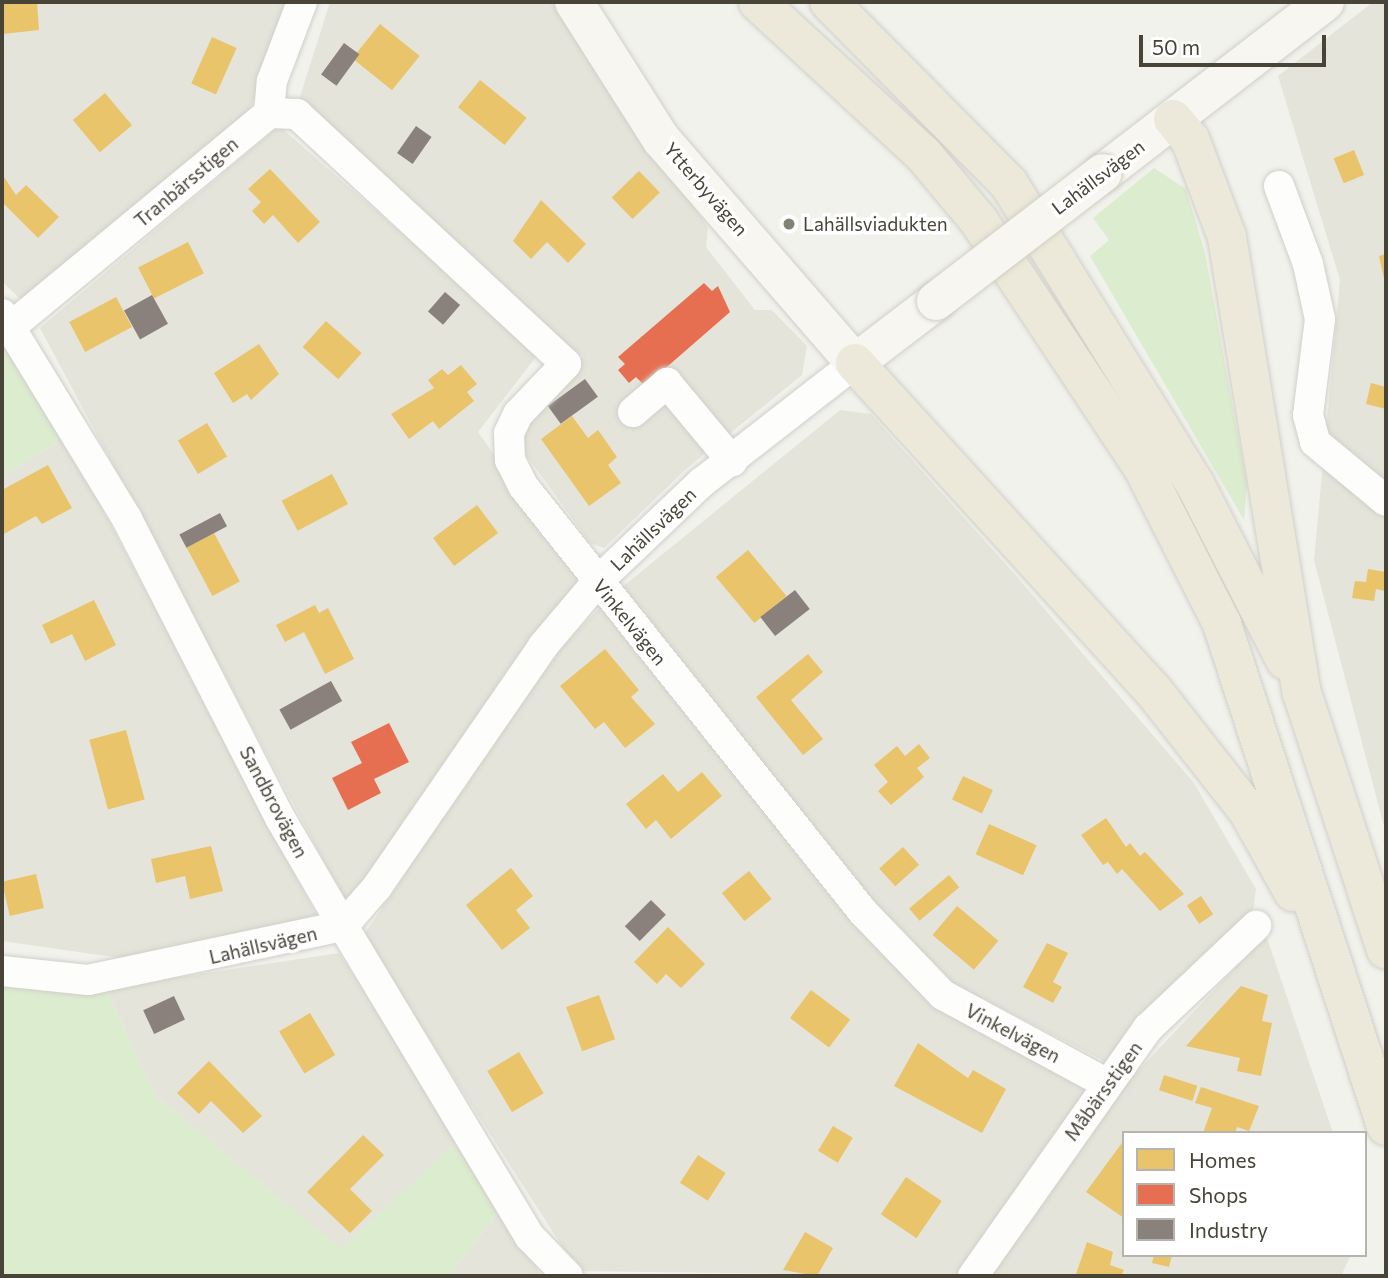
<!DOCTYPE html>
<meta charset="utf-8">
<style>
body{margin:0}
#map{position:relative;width:1388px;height:1278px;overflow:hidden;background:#f2f2ed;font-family:Commissioner,sans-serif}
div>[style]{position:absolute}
.residential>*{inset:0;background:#e5e4da}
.green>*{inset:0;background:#dcecce}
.homes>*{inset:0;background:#e9c46a;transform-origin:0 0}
.shops>*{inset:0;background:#e76f51}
.industry>*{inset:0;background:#8a817c;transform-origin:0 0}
.roads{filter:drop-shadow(0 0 2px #d0cfca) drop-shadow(0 0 2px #d0cfca)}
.street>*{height:30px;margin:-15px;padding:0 15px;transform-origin:15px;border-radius:15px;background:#fdfdfc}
.secondary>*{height:38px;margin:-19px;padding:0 19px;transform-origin:19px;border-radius:19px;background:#f7f6f0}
.highway>*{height:38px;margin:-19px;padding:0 19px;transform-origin:19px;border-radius:19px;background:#ece9da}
.bridges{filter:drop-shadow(0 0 2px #d1cfc4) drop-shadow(0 0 2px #d1cfc4)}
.secondary-bridge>*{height:38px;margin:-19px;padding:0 19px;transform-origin:19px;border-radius:19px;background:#f7f6f0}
.dots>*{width:19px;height:19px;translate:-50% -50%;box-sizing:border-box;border:4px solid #fff;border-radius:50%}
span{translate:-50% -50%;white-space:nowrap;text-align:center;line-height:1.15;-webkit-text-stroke:7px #fff;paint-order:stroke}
.street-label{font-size:19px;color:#494438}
.poi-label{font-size:19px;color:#494438}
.left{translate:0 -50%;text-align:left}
.frame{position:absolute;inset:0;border:4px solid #494438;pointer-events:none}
.legend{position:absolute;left:1122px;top:1131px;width:245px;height:126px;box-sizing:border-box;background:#fff;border:2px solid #b6b4af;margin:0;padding:9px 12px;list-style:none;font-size:21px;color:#494438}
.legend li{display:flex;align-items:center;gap:14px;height:35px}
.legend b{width:35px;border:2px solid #b6b4af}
.scale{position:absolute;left:1139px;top:35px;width:187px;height:32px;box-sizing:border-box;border:4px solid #494438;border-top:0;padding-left:9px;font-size:21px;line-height:24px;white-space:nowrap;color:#494438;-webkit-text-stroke:5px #fff;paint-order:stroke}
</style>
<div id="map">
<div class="residential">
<i style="clip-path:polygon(2px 2px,298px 2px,241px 128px,22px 301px,2px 281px)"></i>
<i style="clip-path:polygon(330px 2px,565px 2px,708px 228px,706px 247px,755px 310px,772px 310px,807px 346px,802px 375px,686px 469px,604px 548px,590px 543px,513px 437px,582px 357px,297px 106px)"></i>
<i style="clip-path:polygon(1373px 2px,1386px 2px,1386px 834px,1314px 560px,1340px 280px,1278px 76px)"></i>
<i style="clip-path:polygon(279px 126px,539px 353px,478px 432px,582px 578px,360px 895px,344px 899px,40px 328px)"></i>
<i style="clip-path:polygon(840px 410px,871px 414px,1017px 577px,1194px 783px,1256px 889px,1252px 918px,1108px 1063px,954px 984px,860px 889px,621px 588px)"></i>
<i style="clip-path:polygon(65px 438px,319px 920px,134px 960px,2px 941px,2px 476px)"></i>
<i style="clip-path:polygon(604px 603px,859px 922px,1092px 1085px,959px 1276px,578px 1271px,363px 936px,548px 661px)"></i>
<i style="clip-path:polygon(1266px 935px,1333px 1133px,1124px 1133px,1124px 1255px,1351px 1255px,1341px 1276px,991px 1276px,1121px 1089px)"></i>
<i style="clip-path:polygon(339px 953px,459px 1140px,341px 1250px,156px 1096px,105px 988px)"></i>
<i style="clip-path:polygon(503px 1207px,541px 1276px,448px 1276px)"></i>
</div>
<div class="green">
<i style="clip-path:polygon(1154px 168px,1186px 189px,1205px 253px,1247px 485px,1244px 520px,1090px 256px,1109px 240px,1093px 218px)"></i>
<i style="clip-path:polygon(2px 328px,65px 438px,2px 476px)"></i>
<i style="clip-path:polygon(2px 975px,105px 988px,156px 1096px,341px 1249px,459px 1140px,503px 1207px,448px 1276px,2px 1276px)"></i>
</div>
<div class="homes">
<i style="clip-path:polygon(2px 2px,37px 2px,39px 30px,3px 34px)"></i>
<i style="left:380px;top:24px;width:51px;height:44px;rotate:39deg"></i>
<i style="left:212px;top:37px;width:27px;height:51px;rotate:24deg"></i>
<i style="left:480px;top:80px;width:60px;height:35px;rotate:39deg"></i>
<i style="left:105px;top:93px;width:42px;height:42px;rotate:50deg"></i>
<i style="left:1354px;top:150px;width:27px;height:22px;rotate:68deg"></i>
<i style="clip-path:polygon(270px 169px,320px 222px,298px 243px,273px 215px,264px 224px,252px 211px,261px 202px,248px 189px)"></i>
<i style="left:639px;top:171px;width:30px;height:38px;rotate:46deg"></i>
<i style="clip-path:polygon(2px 174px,16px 195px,26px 185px,59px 217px,38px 238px,2px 202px)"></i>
<i style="clip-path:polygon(541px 200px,586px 244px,568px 263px,547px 242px,531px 259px,513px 241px)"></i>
<i style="left:188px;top:242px;width:35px;height:56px;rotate:63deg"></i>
<i style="clip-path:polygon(1386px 254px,1386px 283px,1385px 283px,1379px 256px)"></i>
<i style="left:116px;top:297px;width:34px;height:53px;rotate:62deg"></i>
<i style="left:326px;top:321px;width:48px;height:35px;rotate:42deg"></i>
<i style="clip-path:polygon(259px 344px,279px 374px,251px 400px,247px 394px,233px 403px,214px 373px)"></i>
<i style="clip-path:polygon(461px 365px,477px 384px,467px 392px,474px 401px,439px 429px,433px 421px,409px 439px,391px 414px,434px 388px,428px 380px,442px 369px,448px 375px)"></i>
<i style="clip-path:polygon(1371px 383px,1386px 387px,1386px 409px,1366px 404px)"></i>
<i style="clip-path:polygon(572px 416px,588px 438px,598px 430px,617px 457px,608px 465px,621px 483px,589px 506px,541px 439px)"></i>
<i style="left:207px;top:423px;width:39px;height:34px;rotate:59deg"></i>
<i style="clip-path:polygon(48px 465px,72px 508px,42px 524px,36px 516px,2px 535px,2px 490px)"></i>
<i style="left:332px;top:474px;width:34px;height:57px;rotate:62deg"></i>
<i style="left:477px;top:505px;width:35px;height:55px;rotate:53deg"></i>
<i style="left:214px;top:533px;width:55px;height:31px;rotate:62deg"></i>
<i style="left:748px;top:550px;width:60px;height:42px;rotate:50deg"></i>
<i style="clip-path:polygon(1368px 569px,1386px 572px,1385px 591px,1376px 589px,1374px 601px,1352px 598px,1355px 581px,1366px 582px)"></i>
<i style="clip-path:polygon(94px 600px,116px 645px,85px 661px,72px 634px,51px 644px,42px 625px)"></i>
<i style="clip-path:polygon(315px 605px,319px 613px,328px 608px,354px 659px,325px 674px,304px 632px,285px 642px,276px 625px)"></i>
<i style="clip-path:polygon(605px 649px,639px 690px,631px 697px,655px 724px,625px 748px,604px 722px,595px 729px,560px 686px)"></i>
<i style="clip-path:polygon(808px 654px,823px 672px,791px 700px,823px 739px,803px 755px,756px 697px)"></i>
<i style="left:126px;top:730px;width:72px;height:38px;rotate:75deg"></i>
<i style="clip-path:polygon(919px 744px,930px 758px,917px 768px,924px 777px,891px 805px,878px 791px,888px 782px,874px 765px,897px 746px,905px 756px)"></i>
<i style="clip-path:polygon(702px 772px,722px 796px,671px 839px,656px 820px,646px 829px,626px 804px,663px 774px,678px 792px)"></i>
<i style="left:963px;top:776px;width:33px;height:26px;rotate:25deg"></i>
<i style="clip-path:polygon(1106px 818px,1126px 847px,1130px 843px,1140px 856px,1145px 852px,1184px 894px,1160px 911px,1122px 869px,1117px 874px,1108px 862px,1103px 865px,1081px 835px)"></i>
<i style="left:989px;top:824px;width:52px;height:33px;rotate:24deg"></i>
<i style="clip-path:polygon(211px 846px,223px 891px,190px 899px,185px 876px,156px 883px,151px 859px)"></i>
<i style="left:903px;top:847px;width:24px;height:32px;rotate:48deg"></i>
<i style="clip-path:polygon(511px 868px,533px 896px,516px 910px,530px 928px,502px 950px,466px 905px)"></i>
<i style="left:749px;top:871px;width:36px;height:35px;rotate:51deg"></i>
<i style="left:36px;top:874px;width:35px;height:35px;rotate:77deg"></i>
<i style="left:949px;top:875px;width:16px;height:52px;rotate:50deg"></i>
<i style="left:1201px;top:896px;width:22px;height:17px;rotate:56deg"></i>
<i style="left:957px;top:906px;width:54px;height:38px;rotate:40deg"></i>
<i style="clip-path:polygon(668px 927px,705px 964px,681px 988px,666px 974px,657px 984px,634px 962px)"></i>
<i style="clip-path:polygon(1047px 943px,1068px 953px,1053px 982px,1062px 987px,1053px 1003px,1023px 987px)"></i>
<i style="clip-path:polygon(1241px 986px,1268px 995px,1262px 1021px,1272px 1023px,1261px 1076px,1237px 1071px,1240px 1058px,1186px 1046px)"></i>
<i style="left:811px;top:990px;width:49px;height:35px;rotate:37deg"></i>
<i style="left:599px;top:995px;width:47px;height:35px;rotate:70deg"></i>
<i style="left:310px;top:1013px;width:49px;height:36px;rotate:59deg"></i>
<i style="clip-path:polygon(918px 1043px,968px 1078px,973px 1070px,1006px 1089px,982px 1133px,894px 1086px)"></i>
<i style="left:519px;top:1052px;width:48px;height:37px;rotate:59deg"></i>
<i style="clip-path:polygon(209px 1061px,262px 1116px,243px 1133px,211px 1101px,199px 1114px,177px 1093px)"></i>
<i style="left:1164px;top:1075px;width:35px;height:16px;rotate:18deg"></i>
<i style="clip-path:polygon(1201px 1087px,1259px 1106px,1249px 1131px,1237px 1127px,1235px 1133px,1203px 1133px,1212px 1108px,1195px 1103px)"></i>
<i style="left:833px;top:1126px;width:23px;height:29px;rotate:31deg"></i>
<i style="clip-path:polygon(363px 1135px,384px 1155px,350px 1189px,372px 1211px,350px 1233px,307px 1192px)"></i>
<i style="clip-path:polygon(1124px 1140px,1124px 1218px,1086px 1192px)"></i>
<i style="left:698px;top:1155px;width:33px;height:33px;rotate:33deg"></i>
<i style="left:906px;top:1177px;width:43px;height:45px;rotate:34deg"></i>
<i style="clip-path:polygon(805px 1232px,833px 1248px,817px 1276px,783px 1270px)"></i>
<i style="clip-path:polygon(1087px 1242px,1113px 1252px,1110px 1265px,1124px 1270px,1121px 1276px,1076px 1274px)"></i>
<i style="clip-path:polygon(1154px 1255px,1172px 1255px,1169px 1267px,1152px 1263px)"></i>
</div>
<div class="shops">
<i style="clip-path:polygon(704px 283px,712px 291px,718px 286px,730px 312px,645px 386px,636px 377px,629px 383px,618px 370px,625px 364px,618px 357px)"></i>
<i style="clip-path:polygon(389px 723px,409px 762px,374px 779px,381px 793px,348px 810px,332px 778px,362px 763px,351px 742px)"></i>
</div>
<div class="industry">
<i style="left:344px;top:43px;width:19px;height:39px;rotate:36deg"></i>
<i style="left:416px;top:126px;width:19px;height:33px;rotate:35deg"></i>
<i style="left:445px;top:292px;width:20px;height:26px;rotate:41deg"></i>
<i style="left:152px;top:295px;width:33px;height:32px;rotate:61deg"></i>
<i style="left:585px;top:379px;width:22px;height:46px;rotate:54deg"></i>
<i style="left:220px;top:513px;width:15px;height:46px;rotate:62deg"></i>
<i style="left:795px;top:590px;width:24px;height:44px;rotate:52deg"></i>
<i style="left:331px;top:681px;width:23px;height:59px;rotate:61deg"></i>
<i style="left:651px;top:900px;width:21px;height:37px;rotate:45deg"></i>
<i style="left:174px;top:996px;width:26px;height:34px;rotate:65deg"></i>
</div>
<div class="roads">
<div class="street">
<i style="left:269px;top:113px;width:28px;rotate:2deg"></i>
<i style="left:297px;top:114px;width:367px;rotate:42.9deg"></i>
<i style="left:566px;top:364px;width:69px;rotate:133.8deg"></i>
<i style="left:518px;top:414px;width:21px;rotate:115deg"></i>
<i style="left:509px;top:433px;width:27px;rotate:88deg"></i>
<i style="left:510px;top:460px;width:29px;rotate:63deg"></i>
<i style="left:523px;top:486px;width:545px;rotate:51.41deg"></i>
<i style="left:863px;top:912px;width:115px;rotate:46.1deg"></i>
<i style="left:943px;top:995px;width:185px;rotate:28.4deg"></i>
<i style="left:1279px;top:186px;width:83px;rotate:69.6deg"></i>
<i style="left:1308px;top:264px;width:56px;rotate:77.7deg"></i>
<i style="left:1320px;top:319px;width:97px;rotate:97.1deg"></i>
<i style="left:1308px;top:415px;width:28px;rotate:75deg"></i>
<i style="left:1315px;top:442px;width:92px;rotate:39.7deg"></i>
<i style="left:2px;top:314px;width:240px;rotate:58.6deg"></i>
<i style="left:127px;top:519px;width:336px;rotate:62.9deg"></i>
<i style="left:280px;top:818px;width:125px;rotate:59.7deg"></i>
<i style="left:343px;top:926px;width:363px;rotate:59deg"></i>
<i style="left:530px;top:1237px;width:54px;rotate:45.7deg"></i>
<i style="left:13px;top:325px;width:332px;rotate:-39.6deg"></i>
<i style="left:269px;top:113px;width:32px;rotate:-85deg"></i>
<i style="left:272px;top:81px;width:85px;rotate:-69.2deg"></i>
<i style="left:633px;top:412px;width:45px;rotate:-40.5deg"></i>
<i style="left:667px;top:383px;width:102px;rotate:50.2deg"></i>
<i style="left:2px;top:971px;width:86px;rotate:6deg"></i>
<i style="left:88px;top:980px;width:261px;rotate:-12deg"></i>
<i style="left:343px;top:926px;width:52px;rotate:-48.9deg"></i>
<i style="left:377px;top:887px;width:293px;rotate:-55.4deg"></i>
<i style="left:543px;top:646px;width:84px;rotate:-49.8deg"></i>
<i style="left:597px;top:582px;width:144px;rotate:-43.6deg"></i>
<i style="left:701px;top:483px;width:195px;rotate:-37.9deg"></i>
<i style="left:973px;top:1276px;width:304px;rotate:-54.8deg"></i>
<i style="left:1148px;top:1028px;width:149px;rotate:-43.4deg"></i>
</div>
<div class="secondary">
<i style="left:574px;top:2px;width:162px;rotate:57.6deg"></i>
<i style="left:661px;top:139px;width:296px;rotate:49.1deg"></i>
<i style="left:855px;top:363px;width:102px;rotate:-37.4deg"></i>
<i style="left:1103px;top:173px;width:280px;rotate:-37.6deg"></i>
</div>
<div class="highway">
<i style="left:758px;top:2px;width:224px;rotate:42.7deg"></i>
<i style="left:923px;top:154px;width:87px;rotate:50.1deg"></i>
<i style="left:979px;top:221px;width:296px;rotate:56.4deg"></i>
<i style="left:1143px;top:468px;width:175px;rotate:63.1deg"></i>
<i style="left:1222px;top:624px;width:528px;rotate:71.91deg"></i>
<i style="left:829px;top:2px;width:256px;rotate:45.3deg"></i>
<i style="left:1009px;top:184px;width:353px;rotate:58.2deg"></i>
<i style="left:1195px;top:484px;width:198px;rotate:62.9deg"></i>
<i style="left:1173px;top:119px;width:26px;rotate:50deg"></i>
<i style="left:1190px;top:139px;width:105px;rotate:69.3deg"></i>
<i style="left:1227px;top:237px;width:462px;rotate:80.7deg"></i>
<i style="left:1302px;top:693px;width:270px;rotate:71.9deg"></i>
<i style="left:855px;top:363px;width:441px;rotate:47.7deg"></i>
<i style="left:1152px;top:689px;width:155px;rotate:51.8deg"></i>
<i style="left:1248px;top:811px;width:93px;rotate:60.9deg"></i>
</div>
</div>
<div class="bridges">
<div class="secondary-bridge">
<i style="left:936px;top:301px;width:210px;rotate:-37.5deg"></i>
</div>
</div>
<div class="dots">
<i style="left:789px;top:224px;background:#848177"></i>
</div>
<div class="street-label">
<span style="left:1098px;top:177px;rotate:-37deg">Lahällsvägen</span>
<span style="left:186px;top:182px;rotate:-40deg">Tranbärsstigen</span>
<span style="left:706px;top:189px;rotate:49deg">Ytterbyvägen</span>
<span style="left:653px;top:529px;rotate:-44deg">Lahällsvägen</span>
<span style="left:630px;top:622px;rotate:51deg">Vinkelvägen</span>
<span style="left:274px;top:802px;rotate:62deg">Sandbrovägen</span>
<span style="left:263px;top:945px;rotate:-13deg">Lahällsvägen</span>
<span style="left:1013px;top:1033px;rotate:28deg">Vinkelvägen</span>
<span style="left:1103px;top:1091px;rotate:-54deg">Måbärsstigen</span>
</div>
<div class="poi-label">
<span class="left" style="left:803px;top:224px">Lahällsviadukten</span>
</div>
<div class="frame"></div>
<ul class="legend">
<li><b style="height:19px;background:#e9c46a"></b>Homes</li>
<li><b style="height:19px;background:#e76f51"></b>Shops</li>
<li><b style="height:19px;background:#8a817c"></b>Industry</li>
</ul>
<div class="scale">50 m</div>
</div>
